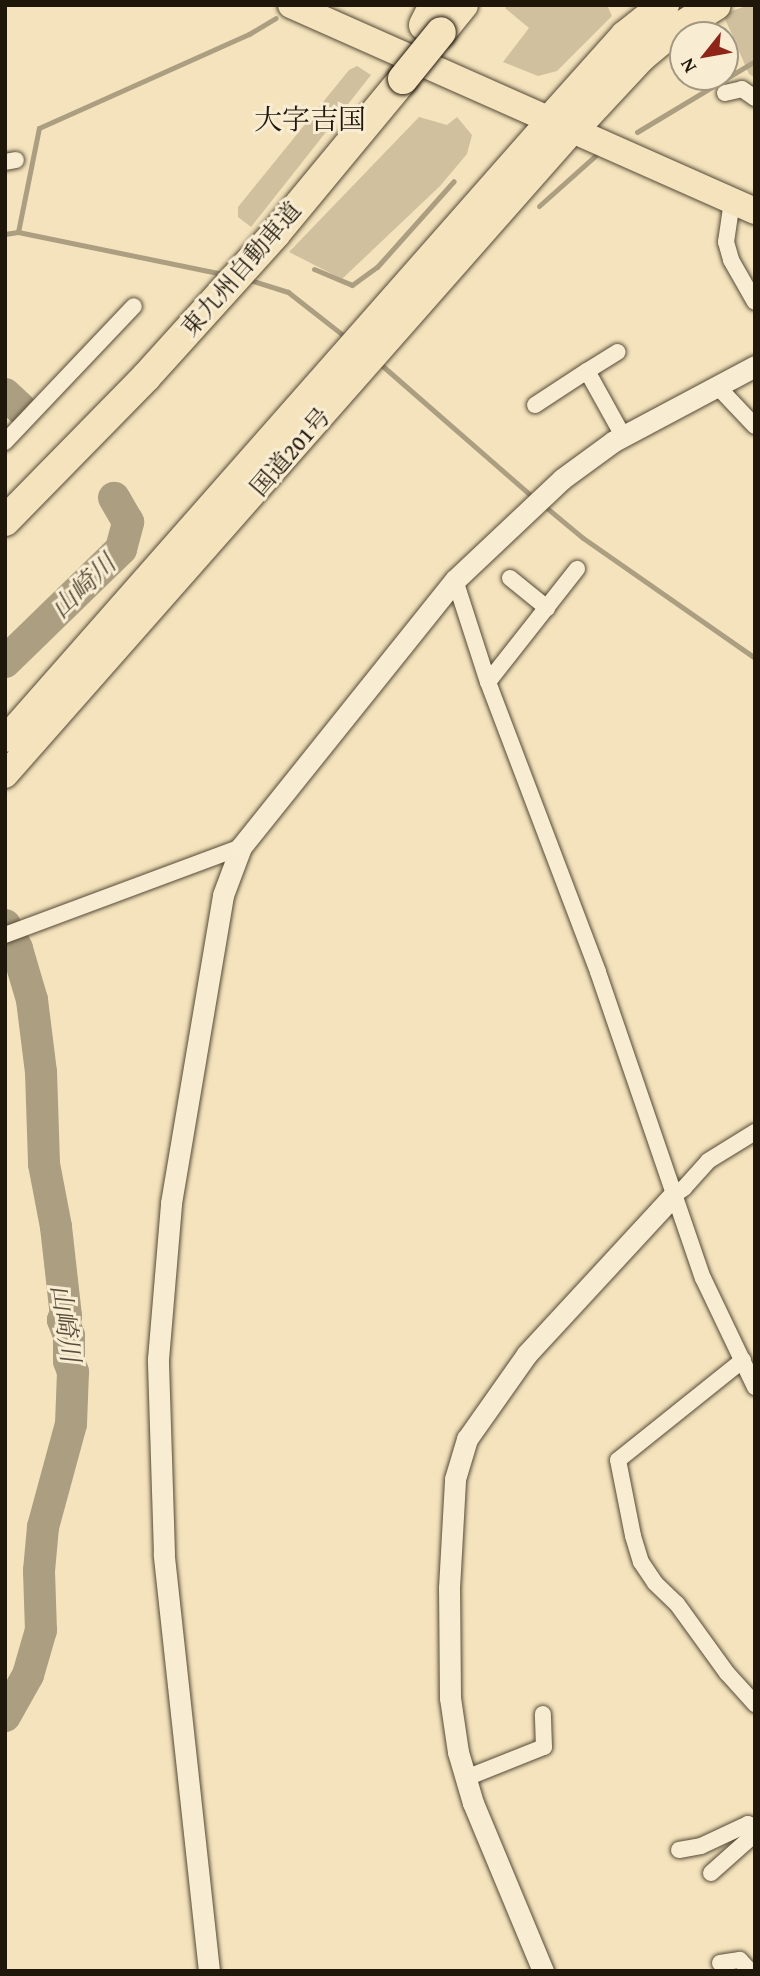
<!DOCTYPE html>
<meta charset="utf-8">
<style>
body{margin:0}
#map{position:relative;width:760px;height:1976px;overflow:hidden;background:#f4e3bc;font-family:"Gentium Book Plus","Noto Serif JP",serif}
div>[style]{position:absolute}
.green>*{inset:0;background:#d0c09e}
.stream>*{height:5px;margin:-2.5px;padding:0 2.5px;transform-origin:2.5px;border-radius:2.5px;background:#ac9e80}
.river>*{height:32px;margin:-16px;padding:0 16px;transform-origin:16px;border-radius:16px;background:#ac9e80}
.roads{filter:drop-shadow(0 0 2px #554a37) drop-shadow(0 0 2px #554a37)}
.minor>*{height:16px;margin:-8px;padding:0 8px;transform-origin:8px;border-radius:8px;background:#f8edd3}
.tertiary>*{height:21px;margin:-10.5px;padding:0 10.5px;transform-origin:10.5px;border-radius:10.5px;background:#f8edd3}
.trunk>*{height:26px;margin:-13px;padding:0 13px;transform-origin:13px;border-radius:13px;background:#f4e3bc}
.motorway>*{height:30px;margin:-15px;padding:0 15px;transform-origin:15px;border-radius:15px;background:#f4e3bc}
.bridges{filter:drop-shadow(0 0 2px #20170b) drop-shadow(0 0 2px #20170b)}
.motorway-bridge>*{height:30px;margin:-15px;padding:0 15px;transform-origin:15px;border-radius:15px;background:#f4e3bc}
span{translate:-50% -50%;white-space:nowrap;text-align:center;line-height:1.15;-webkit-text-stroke:6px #f8edd3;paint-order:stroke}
.street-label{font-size:24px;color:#20170b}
.water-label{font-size:26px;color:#584d3a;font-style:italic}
.quarter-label{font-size:28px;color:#20170b}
.frame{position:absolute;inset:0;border:7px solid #20170b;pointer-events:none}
.north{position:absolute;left:669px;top:21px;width:70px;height:70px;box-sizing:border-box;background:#f8edd3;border:2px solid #a29783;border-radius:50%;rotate:239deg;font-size:19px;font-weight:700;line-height:28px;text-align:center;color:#20170b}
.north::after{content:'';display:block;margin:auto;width:24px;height:32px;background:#8f2418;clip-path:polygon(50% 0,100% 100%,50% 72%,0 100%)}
</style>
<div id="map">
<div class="green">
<i style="clip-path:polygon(508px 5px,607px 5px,612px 16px,557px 71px,538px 76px,503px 62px,529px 28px,505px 8px)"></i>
<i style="clip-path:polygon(749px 5px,755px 5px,755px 78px,749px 74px,723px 14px)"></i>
<i style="clip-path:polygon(357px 66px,371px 75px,251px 227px,238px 217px,238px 207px,349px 70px)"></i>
<i style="clip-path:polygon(419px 117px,447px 125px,457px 117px,472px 135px,467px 154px,440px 186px,342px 279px,289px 252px)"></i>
</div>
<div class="stream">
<i style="left:637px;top:132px;width:138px;rotate:-31deg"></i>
<i style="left:539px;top:206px;width:76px;rotate:-41.8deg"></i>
<i style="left:18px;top:232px;width:106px;rotate:-78.6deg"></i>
<i style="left:39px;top:128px;width:230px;rotate:-24.1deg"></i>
<i style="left:249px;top:34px;width:31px;rotate:-31deg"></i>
<i style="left:5px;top:234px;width:13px;rotate:-9deg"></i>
<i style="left:18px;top:232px;width:209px;rotate:11.6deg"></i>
<i style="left:314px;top:269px;width:41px;rotate:22.8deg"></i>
<i style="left:352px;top:285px;width:31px;rotate:-36deg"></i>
<i style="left:377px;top:267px;width:115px;rotate:-48.2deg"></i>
<i style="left:247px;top:279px;width:43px;rotate:17.6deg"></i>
<i style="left:288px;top:292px;width:76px;rotate:38.1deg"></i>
<i style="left:378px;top:362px;width:207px;rotate:41.1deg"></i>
<i style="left:542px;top:504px;width:53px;rotate:39.7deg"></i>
<i style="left:583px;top:538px;width:210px;rotate:34.9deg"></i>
</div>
<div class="river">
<i style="left:5px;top:394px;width:22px;rotate:43deg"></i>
<i style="left:5px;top:662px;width:162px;rotate:-44.2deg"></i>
<i style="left:121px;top:549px;width:28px;rotate:-75deg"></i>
<i style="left:128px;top:522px;width:28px;rotate:-120deg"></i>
<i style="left:5px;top:925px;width:27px;rotate:63deg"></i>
<i style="left:17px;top:949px;width:53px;rotate:73.6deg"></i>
<i style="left:32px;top:1000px;width:73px;rotate:82.9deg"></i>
<i style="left:41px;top:1072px;width:92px;rotate:88.1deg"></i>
<i style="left:44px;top:1164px;width:64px;rotate:79.2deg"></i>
<i style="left:56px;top:1227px;width:90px;rotate:83.6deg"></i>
<i style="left:66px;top:1316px;width:5px;rotate:127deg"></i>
<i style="left:63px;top:1320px;width:17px;rotate:69deg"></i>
<i style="left:69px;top:1336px;width:25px;rotate:90deg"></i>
<i style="left:69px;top:1361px;width:12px;rotate:70deg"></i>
<i style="left:73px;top:1372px;width:52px;rotate:92.2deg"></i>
<i style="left:71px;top:1424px;width:107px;rotate:105.2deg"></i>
<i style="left:43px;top:1527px;width:44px;rotate:95.2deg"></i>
<i style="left:39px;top:1571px;width:59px;rotate:88.1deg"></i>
<i style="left:41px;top:1630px;width:47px;rotate:106.1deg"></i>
<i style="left:28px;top:1675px;width:47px;rotate:119.3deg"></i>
</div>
<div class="roads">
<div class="minor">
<i style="left:725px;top:93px;width:17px;rotate:-13deg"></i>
<i style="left:742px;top:89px;width:16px;rotate:35deg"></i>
<i style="left:5px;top:162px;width:11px;rotate:-10deg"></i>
<i style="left:732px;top:201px;width:41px;rotate:98.3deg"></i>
<i style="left:726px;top:242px;width:19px;rotate:74deg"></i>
<i style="left:731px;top:260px;width:48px;rotate:60.3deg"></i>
<i style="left:587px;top:371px;width:36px;rotate:-32deg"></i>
<i style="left:717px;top:386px;width:55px;rotate:46.5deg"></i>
<i style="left:535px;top:405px;width:62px;rotate:-33.2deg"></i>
<i style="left:587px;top:371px;width:74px;rotate:61deg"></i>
<i style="left:5px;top:442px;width:187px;rotate:-46.5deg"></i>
<i style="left:510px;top:578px;width:48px;rotate:39deg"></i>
<i style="left:455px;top:580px;width:107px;rotate:72.1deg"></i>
<i style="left:488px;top:682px;width:310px;rotate:69.2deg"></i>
<i style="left:598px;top:972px;width:324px;rotate:71.1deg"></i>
<i style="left:703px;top:1278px;width:121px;rotate:64.5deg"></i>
<i style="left:488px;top:682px;width:144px;rotate:-51.8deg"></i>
<i style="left:5px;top:935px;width:252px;rotate:-20.4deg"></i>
<i style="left:673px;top:1196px;width:14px;rotate:-36deg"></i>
<i style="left:684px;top:1188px;width:36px;rotate:-48deg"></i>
<i style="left:708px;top:1161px;width:55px;rotate:-31.7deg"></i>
<i style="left:743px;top:1360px;width:160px;rotate:141.3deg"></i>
<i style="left:618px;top:1460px;width:77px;rotate:78.8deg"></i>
<i style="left:633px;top:1536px;width:27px;rotate:73deg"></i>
<i style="left:641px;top:1562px;width:25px;rotate:56deg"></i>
<i style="left:655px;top:1583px;width:30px;rotate:44deg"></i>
<i style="left:677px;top:1604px;width:85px;rotate:54.1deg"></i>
<i style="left:727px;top:1673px;width:42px;rotate:47.9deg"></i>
<i style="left:466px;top:1778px;width:84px;rotate:-21.7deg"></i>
<i style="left:544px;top:1747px;width:33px;rotate:-92deg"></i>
<i style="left:679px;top:1850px;width:22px;rotate:-10deg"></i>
<i style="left:701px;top:1846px;width:52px;rotate:-25.1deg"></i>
<i style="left:748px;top:1824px;width:9px;rotate:36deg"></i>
<i style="left:711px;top:1873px;width:59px;rotate:-41.6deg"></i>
<i style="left:720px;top:1963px;width:20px;rotate:-9deg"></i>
<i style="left:740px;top:1960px;width:15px;rotate:48deg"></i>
</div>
<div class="tertiary">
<i style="left:209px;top:1971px;width:419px;rotate:-96.2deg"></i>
<i style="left:164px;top:1554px;width:195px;rotate:-91.8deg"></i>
<i style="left:158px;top:1359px;width:157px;rotate:-85.2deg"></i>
<i style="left:171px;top:1203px;width:312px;rotate:-80.4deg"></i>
<i style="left:223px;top:895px;width:51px;rotate:-69.4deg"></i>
<i style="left:241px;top:847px;width:342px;rotate:-51.3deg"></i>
<i style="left:455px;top:580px;width:147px;rotate:-43.3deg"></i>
<i style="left:562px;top:479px;width:64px;rotate:-36.2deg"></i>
<i style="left:614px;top:441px;width:160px;rotate:-28deg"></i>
<i style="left:543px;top:1971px;width:182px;rotate:-112.6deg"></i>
<i style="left:473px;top:1803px;width:53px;rotate:-106.4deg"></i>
<i style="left:458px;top:1752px;width:55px;rotate:-98.4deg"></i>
<i style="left:450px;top:1698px;width:110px;rotate:-90.5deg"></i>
<i style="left:449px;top:1588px;width:109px;rotate:-86.8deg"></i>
<i style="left:455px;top:1479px;width:42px;rotate:-73.3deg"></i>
<i style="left:467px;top:1439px;width:104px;rotate:-54.8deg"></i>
<i style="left:527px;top:1354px;width:215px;rotate:-47.3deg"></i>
</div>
<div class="trunk">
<i style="left:291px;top:5px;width:508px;rotate:23.94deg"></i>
<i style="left:5px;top:739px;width:825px;rotate:-48.64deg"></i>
<i style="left:5px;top:775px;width:859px;rotate:-48.63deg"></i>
</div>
<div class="motorway">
<i style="left:424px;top:25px;width:22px;rotate:-63deg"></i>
<i style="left:441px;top:32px;width:35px;rotate:-51deg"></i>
<i style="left:550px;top:120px;width:113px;rotate:-48.2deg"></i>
<i style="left:625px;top:36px;width:50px;rotate:-38.5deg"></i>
<i style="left:573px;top:130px;width:100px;rotate:-47deg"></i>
<i style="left:641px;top:57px;width:34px;rotate:-40deg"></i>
<i style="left:667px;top:35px;width:57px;rotate:-31.5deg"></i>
<i style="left:5px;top:521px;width:202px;rotate:-45.6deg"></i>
<i style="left:146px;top:377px;width:193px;rotate:-47.9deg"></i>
<i style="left:275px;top:234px;width:201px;rotate:-50.4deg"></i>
</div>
</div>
<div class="bridges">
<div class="motorway-bridge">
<i style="left:403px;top:79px;width:60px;rotate:-51deg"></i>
</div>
</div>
<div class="street-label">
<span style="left:241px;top:269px;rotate:-49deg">東九州自動車道</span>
<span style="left:290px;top:452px;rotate:-49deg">国道201号</span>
</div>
<div class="water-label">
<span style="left:83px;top:586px;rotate:-44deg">山崎川</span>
<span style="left:66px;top:1323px;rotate:82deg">山崎川</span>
</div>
<div class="quarter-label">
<span style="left:310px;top:119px">大字吉国</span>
</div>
<div class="frame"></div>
<div class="north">N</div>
</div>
